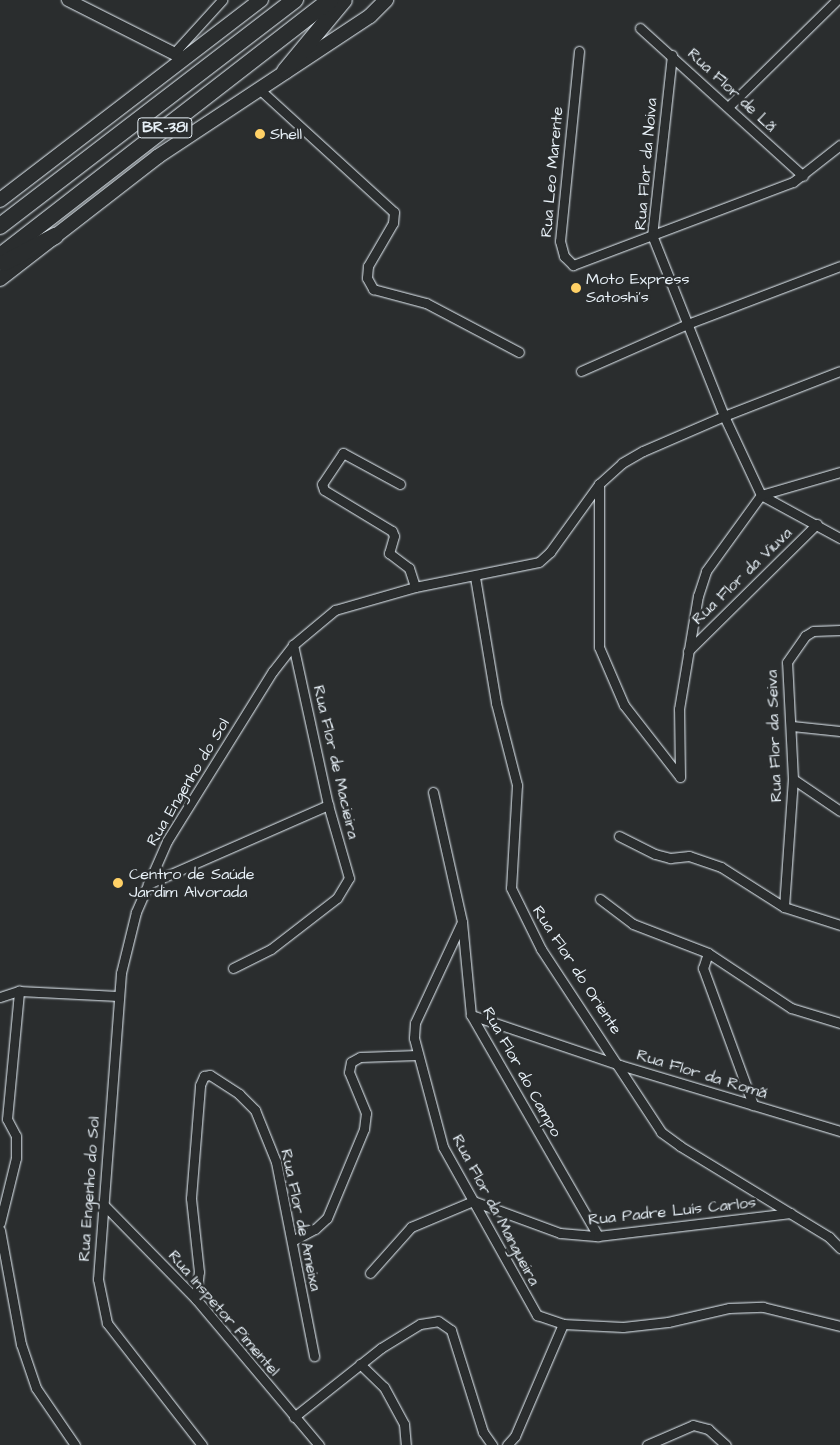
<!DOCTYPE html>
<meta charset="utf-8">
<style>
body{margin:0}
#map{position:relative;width:840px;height:1445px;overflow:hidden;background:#2a2d2e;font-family:"Architects Daughter",sans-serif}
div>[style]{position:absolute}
.roads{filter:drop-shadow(0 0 1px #e8f1f8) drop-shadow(0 0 1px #e8f1f8)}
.street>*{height:9px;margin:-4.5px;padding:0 4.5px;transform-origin:4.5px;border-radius:4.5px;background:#2a2d2e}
.secondary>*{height:12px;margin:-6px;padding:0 6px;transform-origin:6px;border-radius:6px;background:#2a2d2e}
.primary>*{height:14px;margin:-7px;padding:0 7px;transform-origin:7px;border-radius:7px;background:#2a2d2e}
.highway>*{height:16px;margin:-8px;padding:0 8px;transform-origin:8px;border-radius:8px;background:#2a2d2e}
.dots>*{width:14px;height:14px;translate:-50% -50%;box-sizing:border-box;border:2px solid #2a2d2e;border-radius:50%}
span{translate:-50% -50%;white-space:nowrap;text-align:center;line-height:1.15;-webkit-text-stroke:5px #2a2d2e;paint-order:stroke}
.shield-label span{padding:1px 4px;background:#2a2d2e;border:1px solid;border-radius:4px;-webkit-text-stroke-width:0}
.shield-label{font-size:15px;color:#e8f1f8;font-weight:700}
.street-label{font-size:16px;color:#e8f1f8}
.poi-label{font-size:16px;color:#e8f1f8}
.left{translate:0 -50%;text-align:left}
</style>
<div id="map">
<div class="roads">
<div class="street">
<i style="left:640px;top:28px;width:220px;rotate:42.2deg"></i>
<i style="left:579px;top:51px;width:191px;rotate:95.7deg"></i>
<i style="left:560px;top:241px;width:16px;rotate:75deg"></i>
<i style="left:564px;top:256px;width:13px;rotate:45deg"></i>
<i style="left:573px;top:265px;width:235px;rotate:-20.7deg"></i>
<i style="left:793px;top:182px;width:60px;rotate:-38.2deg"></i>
<i style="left:174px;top:53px;width:72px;rotate:-47.8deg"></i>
<i style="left:672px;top:55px;width:181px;rotate:96.3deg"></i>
<i style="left:652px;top:235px;width:195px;rotate:68.3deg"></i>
<i style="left:724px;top:416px;width:87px;rotate:64.9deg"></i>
<i style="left:258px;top:88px;width:184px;rotate:42.4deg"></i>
<i style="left:394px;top:212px;width:11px;rotate:95deg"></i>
<i style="left:393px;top:223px;width:50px;rotate:120.2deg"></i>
<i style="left:368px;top:266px;width:12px;rotate:95deg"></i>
<i style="left:367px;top:278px;width:13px;rotate:61deg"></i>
<i style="left:373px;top:289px;width:55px;rotate:14.8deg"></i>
<i style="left:426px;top:303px;width:105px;rotate:27.8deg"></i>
<i style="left:728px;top:107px;width:153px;rotate:-44.5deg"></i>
<i style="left:581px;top:371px;width:119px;rotate:-23.8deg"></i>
<i style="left:690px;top:323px;width:160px;rotate:-20.8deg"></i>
<i style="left:400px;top:484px;width:65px;rotate:-151.5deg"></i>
<i style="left:343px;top:453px;width:37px;rotate:124deg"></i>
<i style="left:322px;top:484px;width:6px;rotate:72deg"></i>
<i style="left:324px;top:490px;width:79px;rotate:31.1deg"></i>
<i style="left:392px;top:531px;width:5px;rotate:68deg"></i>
<i style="left:394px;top:536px;width:18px;rotate:106deg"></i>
<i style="left:389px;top:553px;width:25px;rotate:37deg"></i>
<i style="left:409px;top:568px;width:20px;rotate:72deg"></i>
<i style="left:599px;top:484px;width:163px;rotate:90deg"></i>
<i style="left:599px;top:647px;width:63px;rotate:66.7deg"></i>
<i style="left:624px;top:705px;width:91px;rotate:52.1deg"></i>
<i style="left:761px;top:495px;width:90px;rotate:28.6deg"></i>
<i style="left:475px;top:577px;width:128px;rotate:80.5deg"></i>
<i style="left:496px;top:703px;width:85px;rotate:75.6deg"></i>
<i style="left:517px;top:785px;width:103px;rotate:93.3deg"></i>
<i style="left:511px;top:888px;width:68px;rotate:63.8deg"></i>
<i style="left:541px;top:949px;width:219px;rotate:56.7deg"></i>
<i style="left:661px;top:1132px;width:24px;rotate:36deg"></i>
<i style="left:680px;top:1146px;width:175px;rotate:31.4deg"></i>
<i style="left:829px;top:1237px;width:16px;rotate:45deg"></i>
<i style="left:688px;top:651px;width:181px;rotate:-44.6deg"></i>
<i style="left:792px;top:726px;width:48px;rotate:5.9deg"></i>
<i style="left:680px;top:777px;width:68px;rotate:-90.8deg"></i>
<i style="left:679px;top:709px;width:115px;rotate:-80.5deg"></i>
<i style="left:698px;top:596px;width:26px;rotate:-72deg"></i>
<i style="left:706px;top:571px;width:94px;rotate:-54.1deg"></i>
<i style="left:761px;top:495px;width:82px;rotate:-16.2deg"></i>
<i style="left:793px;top:779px;width:57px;rotate:34.2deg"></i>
<i style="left:433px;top:792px;width:133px;rotate:77.4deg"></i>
<i style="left:462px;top:922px;width:93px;rotate:84.5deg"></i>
<i style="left:471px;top:1015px;width:255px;rotate:60.1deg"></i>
<i style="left:619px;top:836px;width:40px;rotate:26.6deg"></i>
<i style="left:655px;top:854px;width:16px;rotate:15deg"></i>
<i style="left:670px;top:858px;width:19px;rotate:-6deg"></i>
<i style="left:689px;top:856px;width:34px;rotate:19deg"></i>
<i style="left:721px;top:867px;width:75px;rotate:32.4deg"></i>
<i style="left:784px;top:907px;width:59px;rotate:17.8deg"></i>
<i style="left:148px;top:884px;width:197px;rotate:-23.7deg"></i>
<i style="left:600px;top:899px;width:41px;rotate:37.1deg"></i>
<i style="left:633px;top:924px;width:80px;rotate:21.1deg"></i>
<i style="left:708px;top:953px;width:100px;rotate:33.5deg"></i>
<i style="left:791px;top:1008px;width:51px;rotate:17deg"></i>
<i style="left:784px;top:907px;width:128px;rotate:-86deg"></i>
<i style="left:793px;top:779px;width:117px;rotate:-92.9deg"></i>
<i style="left:787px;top:662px;width:32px;rotate:-55deg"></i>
<i style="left:805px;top:636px;width:9px;rotate:-32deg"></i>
<i style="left:813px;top:631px;width:27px;rotate:-2deg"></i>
<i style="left:462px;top:922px;width:111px;rotate:115deg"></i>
<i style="left:415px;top:1023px;width:15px;rotate:94deg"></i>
<i style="left:414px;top:1038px;width:113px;rotate:75.1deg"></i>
<i style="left:443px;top:1147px;width:193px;rotate:60.8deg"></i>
<i style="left:537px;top:1315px;width:28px;rotate:19deg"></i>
<i style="left:563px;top:1324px;width:60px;rotate:2.9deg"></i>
<i style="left:623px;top:1327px;width:45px;rotate:-6.3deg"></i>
<i style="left:668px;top:1322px;width:63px;rotate:-12.9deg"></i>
<i style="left:729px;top:1308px;width:34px;rotate:-2deg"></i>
<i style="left:763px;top:1307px;width:79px;rotate:13.9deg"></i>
<i style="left:708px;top:953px;width:16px;rotate:108deg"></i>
<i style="left:703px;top:968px;width:146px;rotate:69.9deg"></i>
<i style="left:233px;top:968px;width:42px;rotate:-26.6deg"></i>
<i style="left:271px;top:949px;width:83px;rotate:-37.7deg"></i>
<i style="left:337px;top:898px;width:23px;rotate:-59deg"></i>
<i style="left:349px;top:878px;width:76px;rotate:-106deg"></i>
<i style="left:328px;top:805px;width:164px;rotate:-102.3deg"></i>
<i style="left:0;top:997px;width:20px;rotate:-18deg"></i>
<i style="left:19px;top:991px;width:99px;rotate:2.9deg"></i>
<i style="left:471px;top:1015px;width:157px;rotate:18.6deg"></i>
<i style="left:620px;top:1065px;width:230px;rotate:16.7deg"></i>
<i style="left:7px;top:1119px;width:129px;rotate:-84.6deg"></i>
<i style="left:103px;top:1204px;width:133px;rotate:45.6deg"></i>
<i style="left:196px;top:1299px;width:191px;rotate:49.9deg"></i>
<i style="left:0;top:1223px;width:67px;rotate:-76.2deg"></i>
<i style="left:16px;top:1158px;width:22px;rotate:-90deg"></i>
<i style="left:16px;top:1136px;width:19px;rotate:-118deg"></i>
<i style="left:0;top:1230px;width:116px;rotate:79.6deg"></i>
<i style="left:21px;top:1344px;width:46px;rotate:71.2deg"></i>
<i style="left:36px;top:1388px;width:69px;rotate:55.6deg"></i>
<i style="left:292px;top:1241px;width:26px;rotate:-28deg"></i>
<i style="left:315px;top:1229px;width:16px;rotate:-43deg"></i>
<i style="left:327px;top:1218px;width:96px;rotate:-67.4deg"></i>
<i style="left:364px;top:1129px;width:16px;rotate:-83deg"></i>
<i style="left:366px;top:1113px;width:44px;rotate:-112.5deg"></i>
<i style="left:349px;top:1072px;width:10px;rotate:-79deg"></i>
<i style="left:351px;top:1062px;width:10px;rotate:-29deg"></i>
<i style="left:360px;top:1057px;width:57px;rotate:-2deg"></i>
<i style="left:370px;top:1273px;width:62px;rotate:-48.3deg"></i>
<i style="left:411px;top:1227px;width:67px;rotate:-22.8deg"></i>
<i style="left:473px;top:1201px;width:93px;rotate:20.2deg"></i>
<i style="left:560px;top:1233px;width:38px;rotate:5deg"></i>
<i style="left:598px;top:1236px;width:194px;rotate:-6.8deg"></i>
<i style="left:196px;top:1299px;width:27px;rotate:-84deg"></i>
<i style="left:199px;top:1272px;width:74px;rotate:-96.2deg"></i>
<i style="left:191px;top:1198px;width:113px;rotate:-85.4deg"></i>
<i style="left:200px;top:1085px;width:10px;rotate:-66deg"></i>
<i style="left:204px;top:1076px;width:6px;rotate:-9deg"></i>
<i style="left:210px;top:1075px;width:35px;rotate:33deg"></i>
<i style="left:239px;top:1094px;width:23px;rotate:45deg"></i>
<i style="left:255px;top:1110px;width:56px;rotate:68deg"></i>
<i style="left:276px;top:1162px;width:198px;rotate:78.9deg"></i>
<i style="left:360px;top:1364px;width:33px;rotate:44deg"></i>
<i style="left:384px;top:1387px;width:42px;rotate:61.6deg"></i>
<i style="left:404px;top:1424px;width:21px;rotate:85deg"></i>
<i style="left:294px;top:1417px;width:111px;rotate:-38.4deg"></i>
<i style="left:381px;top:1348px;width:46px;rotate:-31.6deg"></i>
<i style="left:420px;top:1324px;width:18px;rotate:-9deg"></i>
<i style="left:438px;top:1321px;width:16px;rotate:35deg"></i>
<i style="left:451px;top:1330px;width:107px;rotate:72.6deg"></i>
<i style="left:483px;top:1432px;width:16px;rotate:55deg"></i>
<i style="left:202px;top:1445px;width:155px;rotate:-127.9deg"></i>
<i style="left:107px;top:1323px;width:45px;rotate:-101.6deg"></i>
<i style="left:98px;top:1279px;width:307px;rotate:-85.7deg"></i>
<i style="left:121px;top:973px;width:63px;rotate:-76.2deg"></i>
<i style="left:136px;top:912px;width:77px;rotate:-66.4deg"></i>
<i style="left:167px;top:841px;width:200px;rotate:-58.1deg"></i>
<i style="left:273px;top:671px;width:33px;rotate:-52deg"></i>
<i style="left:293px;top:645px;width:55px;rotate:-39.8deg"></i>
<i style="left:335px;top:610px;width:83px;rotate:-16deg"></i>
<i style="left:415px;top:587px;width:126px;rotate:-11.4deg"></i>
<i style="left:539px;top:562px;width:15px;rotate:-42deg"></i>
<i style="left:550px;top:552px;width:84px;rotate:-54.2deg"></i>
<i style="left:599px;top:484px;width:31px;rotate:-42deg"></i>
<i style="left:622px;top:463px;width:24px;rotate:-30deg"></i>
<i style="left:643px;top:451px;width:88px;rotate:-23.4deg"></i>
<i style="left:724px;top:416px;width:124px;rotate:-21.2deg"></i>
<i style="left:507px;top:1445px;width:12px;rotate:-48deg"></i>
<i style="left:515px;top:1436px;width:122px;rotate:-66.8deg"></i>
<i style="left:647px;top:1445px;width:50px;rotate:-23.5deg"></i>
<i style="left:693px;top:1425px;width:16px;rotate:15deg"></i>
<i style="left:708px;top:1429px;width:24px;rotate:42deg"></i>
</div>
<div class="secondary">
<i style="left:68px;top:0;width:129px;rotate:26.8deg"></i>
</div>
<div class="primary">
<i style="left:0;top:200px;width:329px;rotate:-37.5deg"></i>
<i style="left:0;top:279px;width:199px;rotate:-37.8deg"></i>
<i style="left:157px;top:157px;width:255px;rotate:-33.5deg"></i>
<i style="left:370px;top:16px;width:23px;rotate:-45deg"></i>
</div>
<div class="highway">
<i style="left:285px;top:71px;width:92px;rotate:-50.3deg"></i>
<i style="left:0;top:226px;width:372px;rotate:-37.5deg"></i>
<i style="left:0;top:256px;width:418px;rotate:-37.8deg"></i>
<i style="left:4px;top:263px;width:58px;rotate:-27.9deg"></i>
</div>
</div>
<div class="dots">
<i style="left:260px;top:134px;background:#ffd166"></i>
<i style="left:576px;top:288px;background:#ffd166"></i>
<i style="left:118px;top:883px;background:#ffd166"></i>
</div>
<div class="shield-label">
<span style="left:165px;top:128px">BR-381</span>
</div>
<div class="street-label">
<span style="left:732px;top:90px;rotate:43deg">Rua Flor de Lã</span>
<span style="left:646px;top:164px;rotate:-85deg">Rua Flor da Noiva</span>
<span style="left:552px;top:172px;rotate:-85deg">Rua Leo Marente</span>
<span style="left:742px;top:576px;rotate:-44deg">Rua Flor da Viuva</span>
<span style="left:774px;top:736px;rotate:-92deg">Rua Flor da Seiva</span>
<span style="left:336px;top:762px;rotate:77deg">Rua Flor de Macieira</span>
<span style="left:188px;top:782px;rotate:-59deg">Rua Engenho do Sol</span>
<span style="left:577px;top:970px;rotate:57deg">Rua Flor do Oriente</span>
<span style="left:522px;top:1072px;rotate:61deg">Rua Flor do Campo</span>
<span style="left:702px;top:1074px;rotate:17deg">Rua Flor da Romã</span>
<span style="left:89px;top:1189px;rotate:-86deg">Rua Engenho do Sol</span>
<span style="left:496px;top:1210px;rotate:62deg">Rua Flor da Mangueira</span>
<span style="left:672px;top:1211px;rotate:-6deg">Rua Padre Luís Carlos</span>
<span style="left:301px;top:1220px;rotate:78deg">Rua Flor de Ameixa</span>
<span style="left:224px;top:1313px;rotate:49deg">Rua Inspetor Pimentel</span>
</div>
<div class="poi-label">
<span class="left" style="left:270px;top:134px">Shell</span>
<span class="left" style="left:586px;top:288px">Moto Express<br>Satoshi's</span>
<span class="left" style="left:129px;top:883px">Centro de Saúde<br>Jardim Alvorada</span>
</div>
</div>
